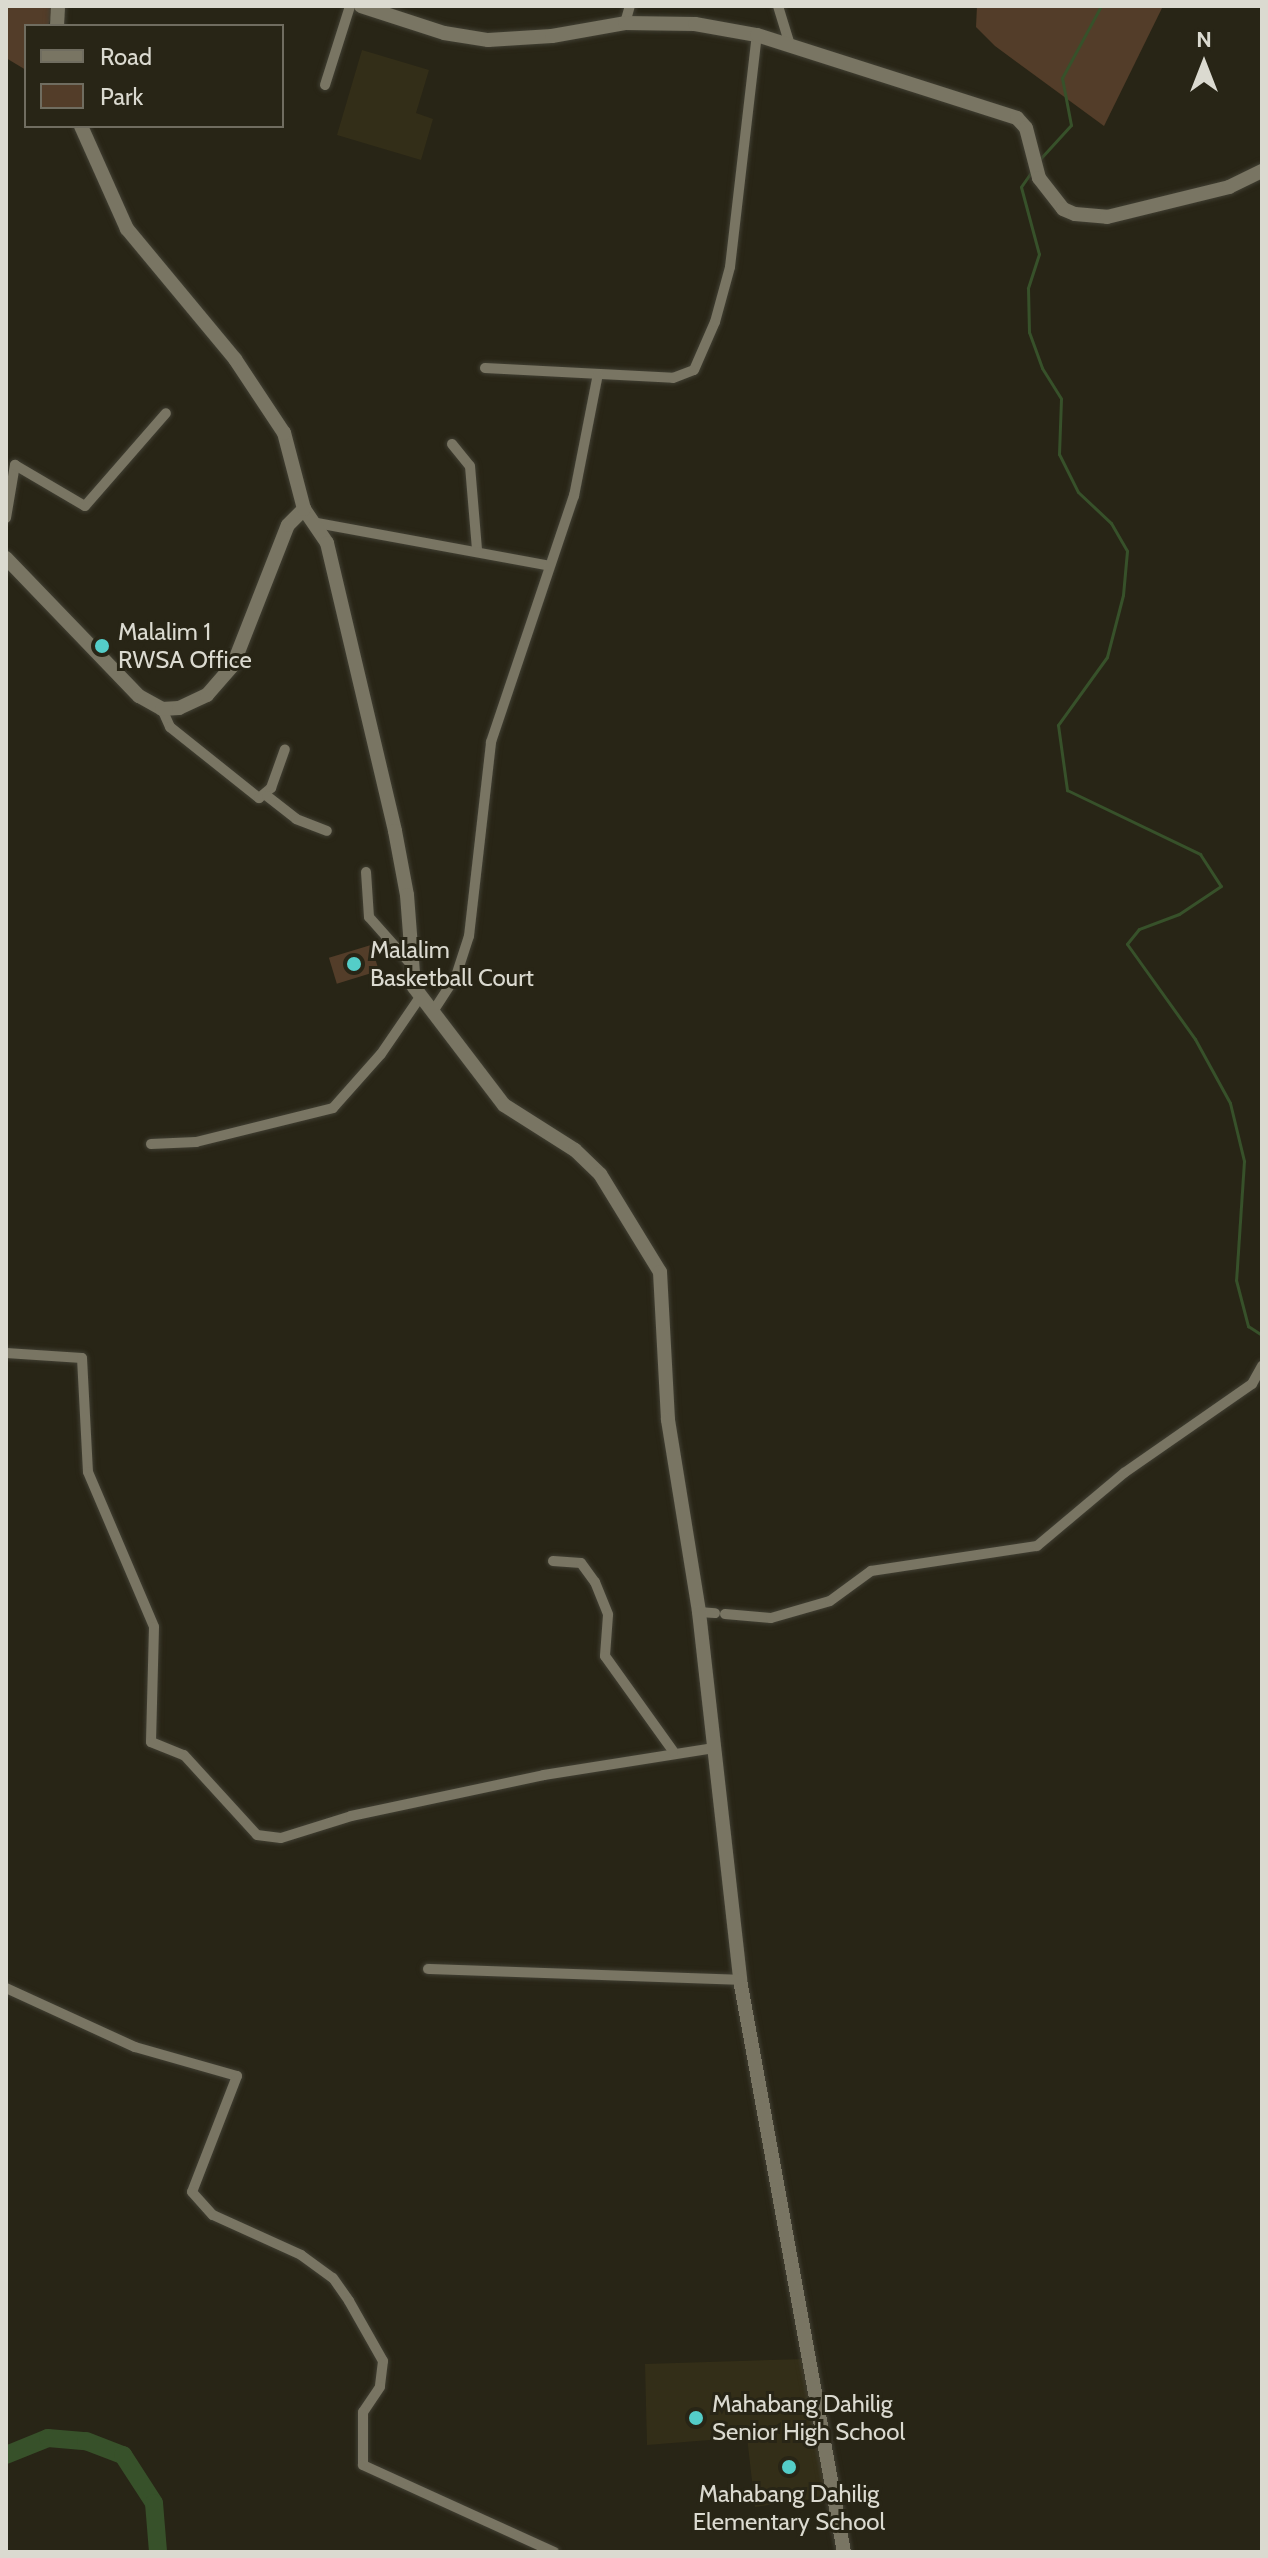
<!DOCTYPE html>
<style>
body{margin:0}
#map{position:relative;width:1268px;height:2558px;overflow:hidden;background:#282516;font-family:Cabin,sans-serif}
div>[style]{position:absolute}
.built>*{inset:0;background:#332e18}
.green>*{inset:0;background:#533d29;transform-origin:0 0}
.stream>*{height:3px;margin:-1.5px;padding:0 1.5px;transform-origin:1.5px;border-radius:1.5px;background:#37512a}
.river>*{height:18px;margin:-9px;padding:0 9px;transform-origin:9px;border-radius:9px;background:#37512a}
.roads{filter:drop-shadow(0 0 2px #413f33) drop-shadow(0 0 2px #413f33)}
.street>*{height:10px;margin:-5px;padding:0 5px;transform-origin:5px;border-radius:5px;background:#797563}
.secondary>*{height:14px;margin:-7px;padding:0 7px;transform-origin:7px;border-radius:7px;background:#797563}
.dots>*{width:22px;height:22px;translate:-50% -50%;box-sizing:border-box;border:4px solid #282516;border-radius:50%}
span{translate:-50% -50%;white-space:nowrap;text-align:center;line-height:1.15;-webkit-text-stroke:6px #282516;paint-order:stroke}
.poi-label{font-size:24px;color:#dbdad0}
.left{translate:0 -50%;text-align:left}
.frame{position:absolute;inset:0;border:8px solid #dbdad0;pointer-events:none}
.legend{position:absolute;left:24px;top:24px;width:260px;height:104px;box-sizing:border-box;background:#282516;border:2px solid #706d60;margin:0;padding:10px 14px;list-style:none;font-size:24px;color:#dbdad0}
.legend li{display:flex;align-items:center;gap:16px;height:40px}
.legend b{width:40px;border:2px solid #706d60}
.north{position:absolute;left:1164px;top:24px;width:80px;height:80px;-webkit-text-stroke:6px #282516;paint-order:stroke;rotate:0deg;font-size:22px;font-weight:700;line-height:32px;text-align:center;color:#dbdad0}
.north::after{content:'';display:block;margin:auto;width:28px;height:36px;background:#dbdad0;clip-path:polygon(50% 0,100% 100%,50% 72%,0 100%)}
</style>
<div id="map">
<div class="built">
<i style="clip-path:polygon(362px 50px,429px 70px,416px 113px,433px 119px,421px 160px,337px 135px)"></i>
<i style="clip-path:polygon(805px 2359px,833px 2496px,755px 2507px,747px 2437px,647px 2445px,645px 2364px)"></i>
</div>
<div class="green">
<i style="clip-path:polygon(6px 6px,55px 6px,48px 26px,26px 26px,26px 70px,6px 58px)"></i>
<i style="clip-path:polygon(977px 6px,1163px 6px,1104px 126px,995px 46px,976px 27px)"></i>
<i style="left:371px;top:945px;width:27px;height:44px;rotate:73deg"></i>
</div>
<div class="stream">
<i style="left:1040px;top:159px;width:46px;rotate:-47.6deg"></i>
<i style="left:1071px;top:125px;width:48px;rotate:-100.8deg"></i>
<i style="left:1062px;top:78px;width:82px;rotate:-61.6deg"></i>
<i style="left:1032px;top:171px;width:19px;rotate:125deg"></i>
<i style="left:1021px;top:187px;width:69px;rotate:75deg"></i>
<i style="left:1039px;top:254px;width:36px;rotate:108deg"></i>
<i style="left:1028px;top:288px;width:44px;rotate:88.7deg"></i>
<i style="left:1029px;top:332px;width:38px;rotate:70deg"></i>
<i style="left:1042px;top:368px;width:36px;rotate:58deg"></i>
<i style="left:1061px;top:399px;width:55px;rotate:92.1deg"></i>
<i style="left:1059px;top:454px;width:42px;rotate:63.4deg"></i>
<i style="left:1078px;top:492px;width:45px;rotate:43.2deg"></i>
<i style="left:1111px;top:523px;width:32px;rotate:60deg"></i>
<i style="left:1127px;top:551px;width:44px;rotate:95.2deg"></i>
<i style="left:1123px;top:595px;width:64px;rotate:104.5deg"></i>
<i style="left:1107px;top:657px;width:84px;rotate:125.8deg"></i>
<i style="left:1058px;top:725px;width:66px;rotate:82.1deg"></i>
<i style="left:1067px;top:790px;width:148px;rotate:25.7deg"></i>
<i style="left:1200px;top:854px;width:38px;rotate:57deg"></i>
<i style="left:1221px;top:886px;width:50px;rotate:146.3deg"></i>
<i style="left:1179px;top:914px;width:43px;rotate:159.4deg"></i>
<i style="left:1139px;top:929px;width:19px;rotate:129deg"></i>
<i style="left:1127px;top:944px;width:117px;rotate:54.4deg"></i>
<i style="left:1195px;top:1039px;width:73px;rotate:61.3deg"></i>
<i style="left:1230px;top:1103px;width:60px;rotate:76.4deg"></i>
<i style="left:1244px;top:1161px;width:119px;rotate:93.8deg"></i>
<i style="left:1236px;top:1280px;width:48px;rotate:75.4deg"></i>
<i style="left:1248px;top:1326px;width:17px;rotate:33deg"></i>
</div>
<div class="river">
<i style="left:6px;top:2455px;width:45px;rotate:-22deg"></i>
<i style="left:48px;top:2438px;width:38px;rotate:5deg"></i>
<i style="left:86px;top:2441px;width:40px;rotate:21deg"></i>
<i style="left:123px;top:2455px;width:57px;rotate:57.1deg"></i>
<i style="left:154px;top:2503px;width:49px;rotate:85.3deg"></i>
</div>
<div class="roads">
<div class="street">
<i style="left:778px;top:6px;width:41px;rotate:72.9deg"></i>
<i style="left:625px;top:23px;width:18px;rotate:-74deg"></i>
<i style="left:325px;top:85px;width:83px;rotate:-72.4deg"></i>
<i style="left:485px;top:368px;width:188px;rotate:3deg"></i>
<i style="left:673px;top:378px;width:22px;rotate:-21deg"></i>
<i style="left:694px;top:370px;width:52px;rotate:-66.4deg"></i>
<i style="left:715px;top:322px;width:57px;rotate:-74.7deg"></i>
<i style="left:730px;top:267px;width:234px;rotate:-83.4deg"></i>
<i style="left:452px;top:444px;width:28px;rotate:51deg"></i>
<i style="left:470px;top:466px;width:84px;rotate:85.2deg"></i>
<i style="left:6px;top:518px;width:54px;rotate:-80.4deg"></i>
<i style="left:15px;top:465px;width:81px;rotate:30.4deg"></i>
<i style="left:85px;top:506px;width:123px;rotate:-48.9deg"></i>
<i style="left:317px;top:523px;width:233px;rotate:10.4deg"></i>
<i style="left:162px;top:709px;width:20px;rotate:66deg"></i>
<i style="left:170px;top:727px;width:114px;rotate:38.6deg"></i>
<i style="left:259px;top:798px;width:16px;rotate:-40deg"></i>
<i style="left:271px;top:788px;width:41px;rotate:-70.3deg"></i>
<i style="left:267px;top:796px;width:37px;rotate:38deg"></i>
<i style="left:296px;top:819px;width:33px;rotate:21deg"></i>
<i style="left:366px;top:872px;width:45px;rotate:86.2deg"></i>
<i style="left:369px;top:917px;width:60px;rotate:48.4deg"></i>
<i style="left:432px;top:1013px;width:44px;rotate:-57deg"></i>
<i style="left:456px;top:976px;width:42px;rotate:-72deg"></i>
<i style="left:469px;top:936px;width:195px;rotate:-83.5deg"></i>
<i style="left:491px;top:742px;width:260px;rotate:-71.4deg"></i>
<i style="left:574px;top:496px;width:124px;rotate:-78.9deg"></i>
<i style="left:151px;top:1144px;width:45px;rotate:-2.5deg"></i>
<i style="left:196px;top:1142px;width:141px;rotate:-13.9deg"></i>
<i style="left:333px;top:1108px;width:72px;rotate:-48.4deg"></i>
<i style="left:381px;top:1054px;width:69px;rotate:-55.6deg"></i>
<i style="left:6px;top:1353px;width:76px;rotate:3.8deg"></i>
<i style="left:82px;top:1358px;width:114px;rotate:87deg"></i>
<i style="left:88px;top:1472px;width:168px;rotate:66.9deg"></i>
<i style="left:154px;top:1627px;width:115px;rotate:91.5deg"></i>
<i style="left:151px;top:1742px;width:35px;rotate:22deg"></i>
<i style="left:184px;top:1755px;width:108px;rotate:47.6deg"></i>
<i style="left:257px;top:1835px;width:24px;rotate:7deg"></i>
<i style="left:281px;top:1838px;width:73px;rotate:-17.4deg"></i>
<i style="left:351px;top:1816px;width:197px;rotate:-12deg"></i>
<i style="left:544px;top:1775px;width:172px;rotate:-9deg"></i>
<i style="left:553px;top:1561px;width:28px;rotate:4deg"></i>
<i style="left:581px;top:1563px;width:24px;rotate:54deg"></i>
<i style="left:595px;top:1582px;width:35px;rotate:68deg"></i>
<i style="left:608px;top:1615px;width:41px;rotate:94.2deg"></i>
<i style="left:605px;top:1656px;width:117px;rotate:54.4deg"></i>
<i style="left:699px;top:1612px;width:16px;rotate:4deg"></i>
<i style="left:725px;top:1614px;width:46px;rotate:5deg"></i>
<i style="left:771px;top:1618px;width:61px;rotate:-16.1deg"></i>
<i style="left:830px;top:1601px;width:51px;rotate:-36.2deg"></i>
<i style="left:871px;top:1571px;width:168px;rotate:-8.6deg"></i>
<i style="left:1037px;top:1546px;width:114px;rotate:-40deg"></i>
<i style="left:1124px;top:1473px;width:156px;rotate:-34.8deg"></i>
<i style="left:1252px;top:1384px;width:21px;rotate:-61deg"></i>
<i style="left:428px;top:1969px;width:312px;rotate:2deg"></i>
<i style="left:6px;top:1988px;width:142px;rotate:24.6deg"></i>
<i style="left:135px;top:2047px;width:106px;rotate:15.9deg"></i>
<i style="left:237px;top:2076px;width:124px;rotate:111.2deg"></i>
<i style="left:192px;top:2192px;width:31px;rotate:48deg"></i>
<i style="left:213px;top:2215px;width:97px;rotate:24.4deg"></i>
<i style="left:301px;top:2255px;width:39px;rotate:36deg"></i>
<i style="left:333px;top:2278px;width:28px;rotate:55deg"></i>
<i style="left:349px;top:2301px;width:69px;rotate:60.5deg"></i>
<i style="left:383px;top:2361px;width:26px;rotate:97deg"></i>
<i style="left:380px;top:2387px;width:30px;rotate:124deg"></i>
<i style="left:363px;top:2412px;width:53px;rotate:90deg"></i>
<i style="left:363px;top:2465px;width:210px;rotate:24.5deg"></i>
</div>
<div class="secondary">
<i style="left:361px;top:6px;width:87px;rotate:18deg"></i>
<i style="left:444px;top:33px;width:45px;rotate:9deg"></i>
<i style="left:488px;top:40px;width:64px;rotate:-3.6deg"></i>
<i style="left:552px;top:36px;width:74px;rotate:-10.1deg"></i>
<i style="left:625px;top:23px;width:70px;rotate:0.8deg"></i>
<i style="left:695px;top:24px;width:63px;rotate:10.1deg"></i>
<i style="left:757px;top:35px;width:273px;rotate:17.7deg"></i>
<i style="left:1017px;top:118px;width:13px;rotate:48deg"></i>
<i style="left:1026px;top:128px;width:52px;rotate:75.4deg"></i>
<i style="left:1039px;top:178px;width:39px;rotate:52deg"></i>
<i style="left:1063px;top:209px;width:13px;rotate:23deg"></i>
<i style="left:1075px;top:214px;width:32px;rotate:5deg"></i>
<i style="left:1107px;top:217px;width:126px;rotate:-13.8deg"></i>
<i style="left:1229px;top:187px;width:37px;rotate:-26deg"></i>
<i style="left:57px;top:26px;width:20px;rotate:-87deg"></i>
<i style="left:304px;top:509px;width:41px;rotate:55.9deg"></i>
<i style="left:327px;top:543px;width:296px;rotate:76.7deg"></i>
<i style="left:395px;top:831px;width:65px;rotate:79.4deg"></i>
<i style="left:407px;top:895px;width:92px;rotate:85.6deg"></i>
<i style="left:414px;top:987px;width:148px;rotate:52.7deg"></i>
<i style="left:504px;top:1105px;width:84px;rotate:32.4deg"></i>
<i style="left:575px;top:1150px;width:35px;rotate:44deg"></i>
<i style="left:600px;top:1174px;width:115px;rotate:58.5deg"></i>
<i style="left:660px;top:1272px;width:148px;rotate:86.9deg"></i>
<i style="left:668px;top:1420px;width:194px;rotate:80.8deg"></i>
<i style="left:699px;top:1612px;width:370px;rotate:83.6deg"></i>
<i style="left:740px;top:1980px;width:581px;rotate:79.7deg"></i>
<i style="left:6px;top:558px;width:192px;rotate:46.1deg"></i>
<i style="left:139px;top:696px;width:26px;rotate:29deg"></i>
<i style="left:162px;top:709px;width:17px;rotate:-3deg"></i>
<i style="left:179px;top:708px;width:31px;rotate:-25deg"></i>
<i style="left:207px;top:695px;width:40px;rotate:-49deg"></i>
<i style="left:233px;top:665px;width:150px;rotate:-68.6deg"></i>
<i style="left:288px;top:525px;width:23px;rotate:-45deg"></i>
<i style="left:304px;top:509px;width:79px;rotate:-104.7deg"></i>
<i style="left:284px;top:433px;width:89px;rotate:-123.5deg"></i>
<i style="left:235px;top:359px;width:169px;rotate:-129.7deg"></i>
<i style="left:127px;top:229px;width:113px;rotate:-114.1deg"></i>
</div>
</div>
<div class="dots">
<i style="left:102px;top:646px;background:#54cdc8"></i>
<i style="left:354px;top:964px;background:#54cdc8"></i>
<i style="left:696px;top:2418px;background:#54cdc8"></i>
<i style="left:789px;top:2467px;background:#54cdc8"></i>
</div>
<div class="poi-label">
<span class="left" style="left:118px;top:646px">Malalim 1<br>RWSA Office</span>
<span class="left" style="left:370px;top:964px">Malalim<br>Basketball Court</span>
<span class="left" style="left:712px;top:2418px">Mahabang Dahilig<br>Senior High School</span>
<span style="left:789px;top:2508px">Mahabang Dahilig<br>Elementary School</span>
</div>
<div class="frame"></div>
<ul class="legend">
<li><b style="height:10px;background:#797563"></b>Road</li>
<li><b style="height:22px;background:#533d29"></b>Park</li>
</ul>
<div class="north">N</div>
</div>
